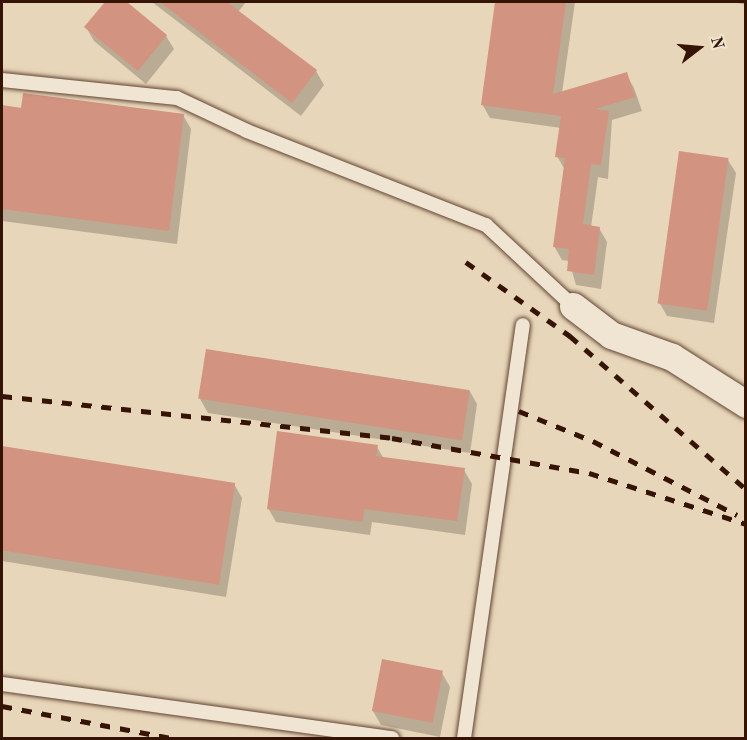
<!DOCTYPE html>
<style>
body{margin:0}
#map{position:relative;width:747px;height:740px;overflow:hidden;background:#e8d6ba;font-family:"Old Standard TT",serif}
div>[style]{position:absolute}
.shadow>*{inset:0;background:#0003}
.building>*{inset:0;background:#d29380;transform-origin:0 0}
.roads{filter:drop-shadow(0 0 2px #624432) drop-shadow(0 0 2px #624432)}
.lane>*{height:14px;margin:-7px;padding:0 7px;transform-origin:7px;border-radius:7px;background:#f0e4d2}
.street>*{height:27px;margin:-13.5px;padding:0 13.5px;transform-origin:13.5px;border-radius:13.5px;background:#f0e4d2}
.rail>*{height:4.5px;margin-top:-2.25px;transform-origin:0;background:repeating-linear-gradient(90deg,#361405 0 10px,transparent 0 20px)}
span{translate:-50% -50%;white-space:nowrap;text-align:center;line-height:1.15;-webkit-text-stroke:5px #f0e4d2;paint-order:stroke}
.frame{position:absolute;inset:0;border:3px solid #361405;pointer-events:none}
.north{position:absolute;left:669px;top:18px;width:60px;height:60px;-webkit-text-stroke:4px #f0e4d2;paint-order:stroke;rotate:74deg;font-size:16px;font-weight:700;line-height:24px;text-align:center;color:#361405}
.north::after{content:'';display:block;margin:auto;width:21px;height:27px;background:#361405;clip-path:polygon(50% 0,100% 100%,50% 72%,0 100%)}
</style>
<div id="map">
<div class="shadow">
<i style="clip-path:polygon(107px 2px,125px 2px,166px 36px,174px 49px,146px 84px,94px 41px,86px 27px)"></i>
<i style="clip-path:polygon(152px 2px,246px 2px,238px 12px,316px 71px,324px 85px,301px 116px)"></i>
<i style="clip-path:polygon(497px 2px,575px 2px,562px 93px,626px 74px,634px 88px,642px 111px,612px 120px,608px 179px,598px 177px,591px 227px,599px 228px,607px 242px,601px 289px,576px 285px,569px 261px,562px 260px,554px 246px,565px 170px,557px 156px,561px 128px,490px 118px,482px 104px)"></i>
<i style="clip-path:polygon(733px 2px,746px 2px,746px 5px)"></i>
<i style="clip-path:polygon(2px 107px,183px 115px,191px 129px,177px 244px,2px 221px)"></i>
<i style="clip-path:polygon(728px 160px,736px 173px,714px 323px,667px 316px,659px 302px)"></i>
<i style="clip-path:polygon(208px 350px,469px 390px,477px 404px,470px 453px,208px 413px,200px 399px)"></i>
<i style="clip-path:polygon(2px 447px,234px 484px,242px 498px,226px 597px,2px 561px)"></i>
<i style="clip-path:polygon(377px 447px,384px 459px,464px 470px,472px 484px,465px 535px,372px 522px,370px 535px,276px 522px,268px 508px)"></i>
<i style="clip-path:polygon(442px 673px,450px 687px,440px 737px,381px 725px,373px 711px)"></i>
</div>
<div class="building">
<i style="clip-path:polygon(105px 2px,127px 2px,167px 35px,138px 71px,84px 27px)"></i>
<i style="clip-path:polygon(160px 2px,227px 2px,317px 70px,292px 103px)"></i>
<i style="clip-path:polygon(495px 2px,566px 2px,553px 94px,627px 72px,635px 97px,595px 109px,609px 111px,601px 165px,591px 164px,583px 224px,600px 227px,594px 275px,567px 271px,569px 249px,553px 247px,565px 158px,555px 157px,561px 116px,481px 105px)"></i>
<i style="clip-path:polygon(23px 93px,184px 114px,169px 231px,2px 209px,2px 105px,21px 108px)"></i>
<i style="left:679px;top:151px;width:50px;height:154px;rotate:8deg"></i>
<i style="left:206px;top:349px;width:267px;height:50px;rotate:9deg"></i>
<i style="clip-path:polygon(277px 431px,378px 445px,376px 456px,465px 468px,457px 521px,364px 509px,363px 522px,267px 509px)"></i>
<i style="left:2px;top:446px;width:236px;height:103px;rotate:9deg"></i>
<i style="left:382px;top:659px;width:62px;height:53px;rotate:11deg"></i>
</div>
<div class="roads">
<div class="lane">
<i style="left:2px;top:80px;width:176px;rotate:5.9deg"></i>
<i style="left:177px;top:98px;width:77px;rotate:25.2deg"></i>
<i style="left:247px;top:131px;width:257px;rotate:21.5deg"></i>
<i style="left:486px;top:225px;width:119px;rotate:43deg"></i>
<i style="left:2px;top:684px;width:394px;rotate:7.9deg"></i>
<i style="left:464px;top:738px;width:417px;rotate:-81.9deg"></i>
</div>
<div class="street">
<i style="left:573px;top:306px;width:48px;rotate:37.3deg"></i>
<i style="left:611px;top:335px;width:65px;rotate:19.8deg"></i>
<i style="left:672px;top:357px;width:88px;rotate:32.4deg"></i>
</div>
</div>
<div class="rail">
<i style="left:466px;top:262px;width:128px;rotate:35.4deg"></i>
<i style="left:570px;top:336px;width:233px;rotate:41deg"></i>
<i style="left:2px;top:396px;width:392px;rotate:6.1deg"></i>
<i style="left:392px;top:438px;width:200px;rotate:10.1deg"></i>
<i style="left:589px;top:473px;width:165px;rotate:18deg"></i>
<i style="left:519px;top:411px;width:80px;rotate:22.1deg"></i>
<i style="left:593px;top:441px;width:162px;rotate:27.2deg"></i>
<i style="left:2px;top:706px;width:172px;rotate:10.7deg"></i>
</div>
<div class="frame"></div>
<div class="north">N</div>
</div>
